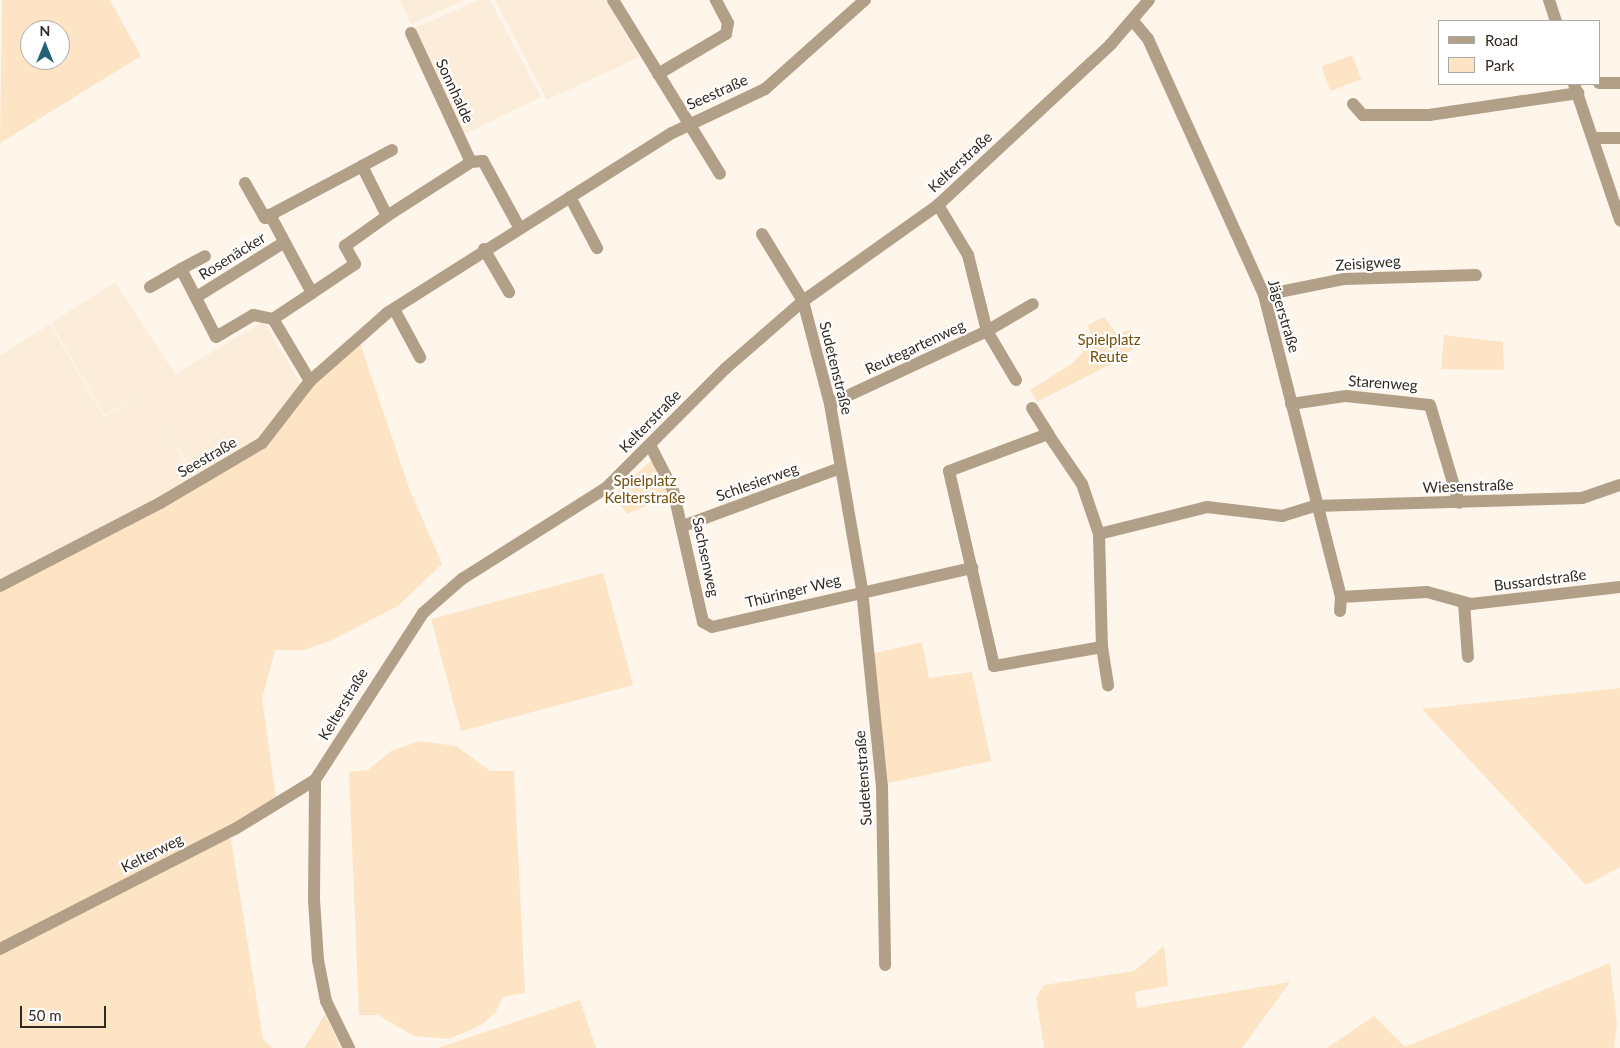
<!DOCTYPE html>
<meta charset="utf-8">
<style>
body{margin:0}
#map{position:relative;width:1620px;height:1048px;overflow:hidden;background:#fef5eb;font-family:Lato,sans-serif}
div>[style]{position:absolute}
.built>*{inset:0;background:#fcedda}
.green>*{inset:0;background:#fde4c5;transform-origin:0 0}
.street>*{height:12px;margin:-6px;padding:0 6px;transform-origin:6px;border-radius:6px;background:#b29f88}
span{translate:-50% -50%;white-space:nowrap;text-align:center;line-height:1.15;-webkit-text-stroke:4.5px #fff;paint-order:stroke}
.street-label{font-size:15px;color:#322a21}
.park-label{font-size:15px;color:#764d09}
.legend{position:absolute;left:1438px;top:20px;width:162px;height:65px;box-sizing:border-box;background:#fff;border:1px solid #adaaa6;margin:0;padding:6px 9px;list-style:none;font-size:15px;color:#322a21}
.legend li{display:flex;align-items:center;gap:10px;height:25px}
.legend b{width:25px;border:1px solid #adaaa6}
.north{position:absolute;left:20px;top:20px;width:50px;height:50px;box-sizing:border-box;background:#fff;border:1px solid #adaaa6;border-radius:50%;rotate:0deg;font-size:14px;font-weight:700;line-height:20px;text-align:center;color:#322a21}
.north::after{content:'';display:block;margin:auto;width:18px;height:22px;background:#216277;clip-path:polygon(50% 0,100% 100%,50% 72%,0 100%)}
.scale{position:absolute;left:20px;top:1006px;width:86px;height:22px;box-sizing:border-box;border:2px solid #322a21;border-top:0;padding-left:6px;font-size:15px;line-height:18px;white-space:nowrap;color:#322a21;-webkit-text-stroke:4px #fff;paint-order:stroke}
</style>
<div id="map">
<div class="built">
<i style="clip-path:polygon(400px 0,464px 0,411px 24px)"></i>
<i style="clip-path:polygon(479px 0,490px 0,541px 97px,463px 135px,413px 29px)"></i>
<i style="clip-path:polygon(495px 0,606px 0,639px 57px,547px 100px)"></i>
<i style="clip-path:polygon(115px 282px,175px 374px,264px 321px,302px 386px,261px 439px,197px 477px,164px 428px,195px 477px,0 581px,0 356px,50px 324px,104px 417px,136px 398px,104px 415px,51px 323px)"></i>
</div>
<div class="green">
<i style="clip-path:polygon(evenodd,2px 0,110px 0,141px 56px,0 143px,2px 0,30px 30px,60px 30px,60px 60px,30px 60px,30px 30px)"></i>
<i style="left:1352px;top:55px;width:26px;height:33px;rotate:69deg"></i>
<i style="clip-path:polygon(1104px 317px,1116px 333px,1130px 330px,1137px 345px,1121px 359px,1037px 402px,1030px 390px,1073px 363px,1092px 342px,1088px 325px)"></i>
<i style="clip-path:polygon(1444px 335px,1503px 342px,1504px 370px,1441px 369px)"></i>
<i style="clip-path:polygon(359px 340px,409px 488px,442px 564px,398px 606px,332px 640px,305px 650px,275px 650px,262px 699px,276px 798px,229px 827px,263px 1039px,272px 1048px,0 1048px,0 591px,265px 447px,313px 386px)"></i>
<i style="clip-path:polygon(652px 460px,669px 496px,627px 514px,613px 494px)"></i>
<i style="left:603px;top:573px;width:116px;height:178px;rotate:75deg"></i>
<i style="clip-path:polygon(922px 642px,929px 678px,972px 672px,991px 761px,884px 784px,871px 654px)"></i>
<i style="clip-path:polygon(1620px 688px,1620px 867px,1586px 885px,1422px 709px)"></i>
<i style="clip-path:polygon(420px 741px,456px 746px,490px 771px,514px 771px,525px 993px,503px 997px,495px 1013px,481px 1025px,449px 1039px,414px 1036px,378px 1015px,359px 1015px,349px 772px,368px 770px,391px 751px)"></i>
<i style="clip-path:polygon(1164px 946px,1168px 986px,1135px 992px,1137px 1008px,1290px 982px,1242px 1048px,1044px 1048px,1036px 998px,1044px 985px,1134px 971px)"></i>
<i style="clip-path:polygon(1610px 963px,1617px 1024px,1614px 1048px,1327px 1048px,1374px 1016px,1405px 1047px)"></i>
<i style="clip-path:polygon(580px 1000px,596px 1048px,438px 1048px)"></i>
<i style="clip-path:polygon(325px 1014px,341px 1048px,304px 1048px,317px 1028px)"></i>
</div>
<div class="street">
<i style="left:613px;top:0;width:204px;rotate:58.4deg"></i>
<i style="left:1549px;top:0;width:22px;rotate:72deg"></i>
<i style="left:1133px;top:21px;width:23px;rotate:50deg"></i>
<i style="left:1148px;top:39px;width:281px;rotate:65.6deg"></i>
<i style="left:1264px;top:295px;width:312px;rotate:75.7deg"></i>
<i style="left:1341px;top:597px;width:14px;rotate:94deg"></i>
<i style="left:411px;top:33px;width:142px;rotate:65.1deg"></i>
<i style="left:471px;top:162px;width:12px;rotate:-5deg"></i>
<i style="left:483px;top:161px;width:75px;rotate:61.4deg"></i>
<i style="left:658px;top:74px;width:79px;rotate:-30.5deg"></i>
<i style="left:726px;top:34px;width:11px;rotate:-80deg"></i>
<i style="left:728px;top:23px;width:26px;rotate:-118deg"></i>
<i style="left:1599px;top:83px;width:21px"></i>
<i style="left:1574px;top:84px;width:144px;rotate:71.3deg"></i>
<i style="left:1353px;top:104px;width:15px;rotate:48deg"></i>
<i style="left:1363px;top:115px;width:66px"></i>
<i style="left:1429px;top:115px;width:151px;rotate:-8.4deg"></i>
<i style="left:1594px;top:138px;width:26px"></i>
<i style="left:362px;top:166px;width:34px;rotate:-28deg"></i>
<i style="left:245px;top:183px;width:40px;rotate:60.3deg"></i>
<i style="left:265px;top:218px;width:6px;rotate:-31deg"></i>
<i style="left:570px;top:197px;width:58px;rotate:62.1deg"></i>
<i style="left:938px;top:205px;width:58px;rotate:59deg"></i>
<i style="left:968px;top:255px;width:78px;rotate:76deg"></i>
<i style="left:987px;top:331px;width:57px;rotate:59.4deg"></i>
<i style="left:762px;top:234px;width:79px;rotate:58.5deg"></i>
<i style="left:803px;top:301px;width:106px;rotate:75.3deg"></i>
<i style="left:830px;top:404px;width:189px;rotate:80.2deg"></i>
<i style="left:862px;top:590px;width:198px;rotate:84.2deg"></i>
<i style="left:882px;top:787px;width:178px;rotate:89deg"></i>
<i style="left:484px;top:249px;width:50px;rotate:59.8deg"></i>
<i style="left:181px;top:269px;width:27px;rotate:-28deg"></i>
<i style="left:150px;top:287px;width:36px;rotate:-30deg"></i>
<i style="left:181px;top:269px;width:76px;rotate:62.8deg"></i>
<i style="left:216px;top:337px;width:43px;rotate:-30.7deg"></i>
<i style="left:253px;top:315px;width:20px;rotate:11deg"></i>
<i style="left:312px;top:293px;width:52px;rotate:-34deg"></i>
<i style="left:355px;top:264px;width:21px;rotate:-119deg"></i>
<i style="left:345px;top:246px;width:52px;rotate:-35.5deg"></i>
<i style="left:1264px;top:295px;width:82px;rotate:-11.3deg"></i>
<i style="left:1344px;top:279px;width:132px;rotate:-1.7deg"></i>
<i style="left:198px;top:296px;width:100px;rotate:-31.9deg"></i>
<i style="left:394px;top:309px;width:55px;rotate:61.6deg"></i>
<i style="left:310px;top:381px;width:72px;rotate:-120.8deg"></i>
<i style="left:273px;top:319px;width:47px;rotate:-33.7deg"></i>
<i style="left:312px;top:293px;width:89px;rotate:-118.3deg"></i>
<i style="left:270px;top:215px;width:104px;rotate:-28deg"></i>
<i style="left:362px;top:166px;width:56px;rotate:63.4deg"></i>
<i style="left:387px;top:216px;width:100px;rotate:-32.7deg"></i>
<i style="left:830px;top:404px;width:173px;rotate:-24.9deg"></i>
<i style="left:987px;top:331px;width:53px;rotate:-30.4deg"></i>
<i style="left:1291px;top:404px;width:56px;rotate:-8.3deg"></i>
<i style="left:1346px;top:396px;width:84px;rotate:6.1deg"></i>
<i style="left:1430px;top:405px;width:102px;rotate:73.5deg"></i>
<i style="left:1032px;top:408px;width:31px;rotate:58deg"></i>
<i style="left:1048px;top:434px;width:60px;rotate:55.8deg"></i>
<i style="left:1082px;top:484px;width:53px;rotate:71.2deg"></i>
<i style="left:1099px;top:534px;width:113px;rotate:88.5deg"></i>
<i style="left:1102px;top:647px;width:110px;rotate:170deg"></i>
<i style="left:994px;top:666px;width:200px;rotate:-103deg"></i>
<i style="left:949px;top:471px;width:106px;rotate:-20.5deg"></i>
<i style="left:650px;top:445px;width:51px;rotate:62.9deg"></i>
<i style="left:673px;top:490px;width:135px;rotate:77.2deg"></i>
<i style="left:703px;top:622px;width:10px;rotate:29deg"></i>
<i style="left:712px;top:627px;width:267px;rotate:-12.8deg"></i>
<i style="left:683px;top:526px;width:168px;rotate:-20.2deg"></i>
<i style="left:1099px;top:534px;width:111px;rotate:-14deg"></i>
<i style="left:1207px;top:507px;width:76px;rotate:6.8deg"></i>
<i style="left:1282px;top:516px;width:34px;rotate:-17deg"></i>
<i style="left:1315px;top:506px;width:267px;rotate:-1.7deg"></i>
<i style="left:1582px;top:498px;width:40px;rotate:-18.9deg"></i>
<i style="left:0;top:586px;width:180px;rotate:-27.4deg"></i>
<i style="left:160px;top:503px;width:118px;rotate:-30.5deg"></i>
<i style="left:262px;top:443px;width:78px;rotate:-52.3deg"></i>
<i style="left:310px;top:381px;width:103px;rotate:-41.4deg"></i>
<i style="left:387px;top:313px;width:337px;rotate:-32.3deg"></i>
<i style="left:672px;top:133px;width:103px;rotate:-25.3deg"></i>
<i style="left:765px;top:89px;width:134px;rotate:-41.7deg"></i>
<i style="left:1341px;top:597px;width:86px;rotate:-3.3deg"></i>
<i style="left:1427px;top:592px;width:46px;rotate:15.3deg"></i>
<i style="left:1471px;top:604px;width:150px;rotate:-6.5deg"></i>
<i style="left:1464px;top:603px;width:54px;rotate:85.8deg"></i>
<i style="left:1102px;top:647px;width:39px;rotate:81deg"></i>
<i style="left:0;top:949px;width:264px;rotate:-27.1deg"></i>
<i style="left:235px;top:829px;width:94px;rotate:-31.5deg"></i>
<i style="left:349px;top:1048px;width:52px;rotate:-116.1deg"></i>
<i style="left:326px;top:1001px;width:42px;rotate:-101deg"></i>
<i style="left:318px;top:960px;width:60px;rotate:-93.8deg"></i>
<i style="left:314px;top:900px;width:120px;rotate:-89.5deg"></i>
<i style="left:315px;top:780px;width:199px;rotate:-57.1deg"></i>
<i style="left:423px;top:613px;width:52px;rotate:-41.1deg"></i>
<i style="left:462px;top:579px;width:170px;rotate:-32.3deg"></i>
<i style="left:606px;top:488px;width:170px;rotate:-45deg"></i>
<i style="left:726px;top:368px;width:102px;rotate:-41deg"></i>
<i style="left:803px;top:301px;width:166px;rotate:-35.4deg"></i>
<i style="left:938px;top:205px;width:236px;rotate:-42.9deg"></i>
<i style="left:1111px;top:44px;width:58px;rotate:-49.2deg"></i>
</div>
<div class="street-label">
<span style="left:455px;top:91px;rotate:65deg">Sonnhalde</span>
<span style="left:717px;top:92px;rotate:-24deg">Seestraße</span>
<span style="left:960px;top:162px;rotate:-43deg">Kelterstraße</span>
<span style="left:232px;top:256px;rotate:-32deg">Rosenäcker</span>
<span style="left:1368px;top:263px;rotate:-4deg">Zeisigweg</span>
<span style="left:1284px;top:316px;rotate:73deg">Jägerstraße</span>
<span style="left:915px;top:347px;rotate:-25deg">Reutegartenweg</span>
<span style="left:836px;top:368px;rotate:76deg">Sudetenstraße</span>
<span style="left:1383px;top:383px;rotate:4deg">Starenweg</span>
<span style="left:650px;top:421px;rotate:-46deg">Kelterstraße</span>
<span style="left:207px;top:457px;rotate:-30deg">Seestraße</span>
<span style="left:757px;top:482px;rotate:-20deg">Schlesierweg</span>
<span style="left:1468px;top:486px;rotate:-2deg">Wiesenstraße</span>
<span style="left:706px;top:557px;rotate:78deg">Sachsenweg</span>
<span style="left:1540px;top:580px;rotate:-7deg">Bussardstraße</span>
<span style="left:793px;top:591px;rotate:-14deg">Thüringer Weg</span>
<span style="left:343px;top:704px;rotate:-59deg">Kelterstraße</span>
<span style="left:863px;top:778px;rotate:-94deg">Sudetenstraße</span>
<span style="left:152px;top:853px;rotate:-27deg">Kelterweg</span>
</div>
<div class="park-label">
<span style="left:1109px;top:348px">Spielplatz<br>Reute</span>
<span style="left:645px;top:489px">Spielplatz<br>Kelterstraße</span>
</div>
<ul class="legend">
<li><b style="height:6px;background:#b29f88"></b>Road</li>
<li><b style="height:14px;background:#fde4c5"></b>Park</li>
</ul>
<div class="north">N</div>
<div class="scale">50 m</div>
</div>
